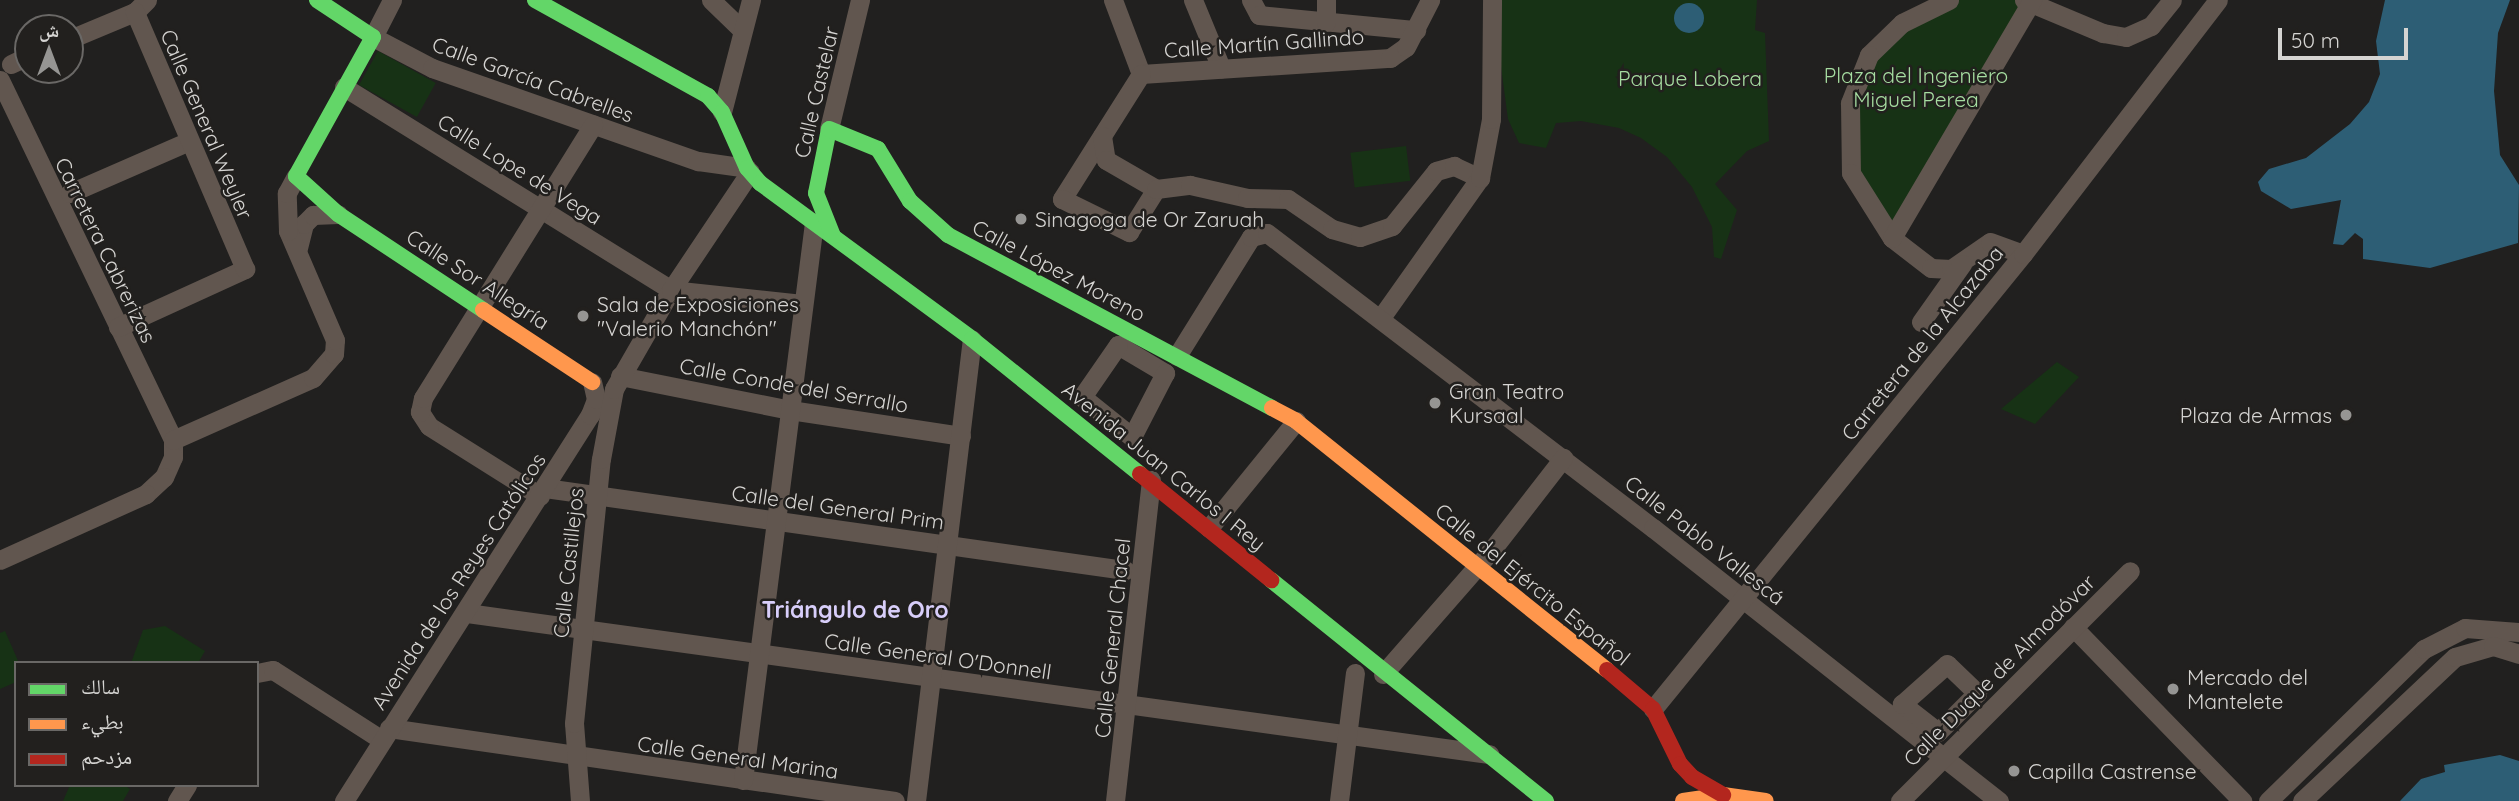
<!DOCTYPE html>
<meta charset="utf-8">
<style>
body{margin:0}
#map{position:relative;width:2519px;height:801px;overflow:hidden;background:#21201f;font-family:Quicksand,"Noto Naskh Arabic",sans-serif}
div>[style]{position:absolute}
.green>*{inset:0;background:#173215;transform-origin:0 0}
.water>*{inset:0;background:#2d5e75}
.round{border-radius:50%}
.street>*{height:19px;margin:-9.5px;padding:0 9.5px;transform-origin:9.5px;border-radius:9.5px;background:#61564f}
.fast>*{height:16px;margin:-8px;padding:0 8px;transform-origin:8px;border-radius:8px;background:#63d668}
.slow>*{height:16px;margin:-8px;padding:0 8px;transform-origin:8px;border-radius:8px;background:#ff974d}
.jam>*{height:16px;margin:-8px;padding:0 8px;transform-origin:8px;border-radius:8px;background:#b3261e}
.dots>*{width:19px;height:19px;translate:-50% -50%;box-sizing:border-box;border:4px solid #22201e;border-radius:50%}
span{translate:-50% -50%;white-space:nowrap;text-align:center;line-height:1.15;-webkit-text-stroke:5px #22201e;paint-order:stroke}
.street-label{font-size:21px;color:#d5d4d2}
.park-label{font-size:21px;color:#a6dda1}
.poi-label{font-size:21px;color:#d5d4d2}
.left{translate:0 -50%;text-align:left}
.right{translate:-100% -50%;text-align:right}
.neighbourhood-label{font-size:23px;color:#d8cefa;font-weight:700}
.legend{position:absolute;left:14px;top:661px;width:245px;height:126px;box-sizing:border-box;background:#22201e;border:2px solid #6a6866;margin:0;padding:9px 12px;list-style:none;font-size:21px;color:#d5d4d2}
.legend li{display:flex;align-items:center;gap:14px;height:35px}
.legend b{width:35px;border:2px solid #6a6866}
.north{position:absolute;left:14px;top:14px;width:70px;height:70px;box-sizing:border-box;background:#22201e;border:2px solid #6a6866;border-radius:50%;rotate:0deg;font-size:19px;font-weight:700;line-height:28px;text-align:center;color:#d5d4d2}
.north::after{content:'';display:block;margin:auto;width:24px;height:32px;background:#969593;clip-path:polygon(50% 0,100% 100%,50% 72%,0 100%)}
.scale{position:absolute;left:2278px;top:28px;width:130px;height:32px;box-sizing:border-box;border:4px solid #d5d4d2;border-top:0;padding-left:9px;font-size:21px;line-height:24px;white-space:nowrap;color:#d5d4d2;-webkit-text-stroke:5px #22201e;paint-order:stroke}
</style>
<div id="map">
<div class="green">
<i style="clip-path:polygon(1500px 0,1757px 0,1755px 30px,1765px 33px,1769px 141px,1747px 151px,1715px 184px,1737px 210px,1721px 259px,1714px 257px,1712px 227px,1692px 187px,1667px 157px,1641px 138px,1619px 128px,1581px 121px,1556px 123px,1546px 148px,1519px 143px,1508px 119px,1501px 67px)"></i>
<i style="clip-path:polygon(1949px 0,2024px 0,1892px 238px,1849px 155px,1869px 55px)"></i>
<i style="left:378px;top:51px;width:66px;height:39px;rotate:29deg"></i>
<i style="left:1406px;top:146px;width:35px;height:56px;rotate:83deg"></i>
<i style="clip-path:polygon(2057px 362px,2079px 377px,2035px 424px,2001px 409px)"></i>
<i style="clip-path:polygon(165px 626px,205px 651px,198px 663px,131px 663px,143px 630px)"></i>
<i style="clip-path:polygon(5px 631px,19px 663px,16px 682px,0 689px,0 633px)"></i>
<i style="clip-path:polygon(70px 785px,124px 785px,130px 789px,123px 801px,63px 801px)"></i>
</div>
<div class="water">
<i style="clip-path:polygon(2385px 0,2510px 0,2498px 33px,2494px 91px,2500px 155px,2519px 185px,2518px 243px,2430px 268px,2363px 259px,2363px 239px,2355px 233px,2343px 245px,2333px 244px,2341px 200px,2291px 209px,2261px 191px,2258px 182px,2269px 169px,2306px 158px,2350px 124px,2369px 102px,2380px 74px,2376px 41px)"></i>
<i class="round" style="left:1674px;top:3px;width:30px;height:30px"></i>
<i style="clip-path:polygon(2500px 755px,2519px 761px,2519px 801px,2400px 801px,2421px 779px,2445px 772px,2444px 765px)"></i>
</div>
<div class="street">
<i style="left:392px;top:0;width:42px;rotate:117.2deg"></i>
<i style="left:373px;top:37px;width:67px;rotate:27.7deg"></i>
<i style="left:432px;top:68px;width:282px;rotate:19.3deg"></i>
<i style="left:698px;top:161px;width:49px;rotate:8.1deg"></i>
<i style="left:711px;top:0;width:42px;rotate:44deg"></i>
<i style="left:1113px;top:0;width:79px;rotate:69.3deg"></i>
<i style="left:1193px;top:0;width:74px;rotate:67.6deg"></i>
<i style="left:1251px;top:0;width:17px;rotate:62deg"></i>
<i style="left:1259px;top:15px;width:158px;rotate:5.5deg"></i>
<i style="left:1326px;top:0;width:22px;rotate:90deg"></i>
<i style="left:1949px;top:0;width:52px;rotate:153.9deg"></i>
<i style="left:1902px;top:23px;width:46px;rotate:135.9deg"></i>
<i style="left:1869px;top:55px;width:52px;rotate:111.6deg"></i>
<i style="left:1850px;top:103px;width:70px;rotate:89.2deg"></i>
<i style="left:1851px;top:173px;width:77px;rotate:57.8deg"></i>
<i style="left:1892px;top:238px;width:49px;rotate:37.6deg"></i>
<i style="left:1931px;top:268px;width:20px;rotate:3deg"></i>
<i style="left:1951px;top:269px;width:47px;rotate:-34.7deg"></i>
<i style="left:1990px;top:242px;width:35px;rotate:20deg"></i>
<i style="left:2024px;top:0;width:86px;rotate:22.7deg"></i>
<i style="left:2103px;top:33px;width:23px;rotate:10deg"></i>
<i style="left:2126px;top:37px;width:27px;rotate:-24deg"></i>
<i style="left:2151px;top:26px;width:33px;rotate:-51deg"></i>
<i style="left:70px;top:39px;width:70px;rotate:-22.6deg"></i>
<i style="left:135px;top:12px;width:17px;rotate:-45deg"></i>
<i style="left:11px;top:64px;width:19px;rotate:-25deg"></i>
<i style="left:1141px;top:74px;width:250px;rotate:-3.7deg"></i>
<i style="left:1390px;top:58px;width:19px;rotate:-35deg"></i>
<i style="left:1406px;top:47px;width:53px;rotate:-62.9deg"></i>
<i style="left:1141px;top:74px;width:148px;rotate:122.3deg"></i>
<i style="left:1062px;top:199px;width:75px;rotate:26.2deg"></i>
<i style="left:1129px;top:232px;width:51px;rotate:-57.9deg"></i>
<i style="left:0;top:80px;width:399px;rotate:64.3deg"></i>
<i style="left:173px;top:440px;width:17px;rotate:90deg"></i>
<i style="left:173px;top:457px;width:22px;rotate:114deg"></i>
<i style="left:164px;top:477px;width:25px;rotate:137deg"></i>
<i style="left:146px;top:494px;width:160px;rotate:155.7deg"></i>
<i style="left:344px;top:87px;width:385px;rotate:31.8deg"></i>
<i style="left:671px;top:290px;width:132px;rotate:6.1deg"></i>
<i style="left:722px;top:112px;width:116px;rotate:-75.5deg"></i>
<i style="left:829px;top:129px;width:133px;rotate:-76.5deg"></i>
<i style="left:1102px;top:136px;width:24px;rotate:81deg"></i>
<i style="left:1106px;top:160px;width:58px;rotate:30.1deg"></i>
<i style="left:1156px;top:189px;width:34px;rotate:-7deg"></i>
<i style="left:1190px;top:185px;width:58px;rotate:12.8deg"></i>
<i style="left:1247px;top:198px;width:41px;rotate:1.4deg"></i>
<i style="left:1288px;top:199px;width:53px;rotate:34.3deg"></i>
<i style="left:1332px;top:229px;width:29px;rotate:16deg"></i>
<i style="left:1360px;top:237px;width:34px;rotate:-19deg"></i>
<i style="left:1392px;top:226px;width:70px;rotate:-51.3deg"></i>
<i style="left:1436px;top:171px;width:19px;rotate:-16deg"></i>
<i style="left:1454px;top:166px;width:29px;rotate:25deg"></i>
<i style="left:70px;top:193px;width:130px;rotate:-23.6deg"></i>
<i style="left:1892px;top:238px;width:276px;rotate:-59.5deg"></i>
<i style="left:298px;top:248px;width:25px;rotate:-76deg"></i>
<i style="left:304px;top:224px;width:13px;rotate:-45deg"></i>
<i style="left:313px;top:215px;width:25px;rotate:-2deg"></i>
<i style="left:1380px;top:319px;width:173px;rotate:-54.7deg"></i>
<i style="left:1480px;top:178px;width:60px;rotate:-79.4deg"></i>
<i style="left:1491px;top:119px;width:119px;rotate:-89.5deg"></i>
<i style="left:1921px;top:322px;width:71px;rotate:-54.7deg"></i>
<i style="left:118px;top:327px;width:140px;rotate:-24.5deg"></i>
<i style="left:245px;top:269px;width:280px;rotate:-113.2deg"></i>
<i style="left:1118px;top:345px;width:55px;rotate:30.8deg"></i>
<i style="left:1165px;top:373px;width:72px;rotate:117.3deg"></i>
<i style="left:1132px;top:437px;width:64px;rotate:-141.3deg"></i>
<i style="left:1082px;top:397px;width:63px;rotate:-55.3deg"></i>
<i style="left:1177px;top:356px;width:140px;rotate:-58.1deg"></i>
<i style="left:1251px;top:237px;width:16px;rotate:-14deg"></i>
<i style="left:1267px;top:233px;width:486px;rotate:37.4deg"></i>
<i style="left:1653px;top:528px;width:441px;rotate:38.3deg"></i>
<i style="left:620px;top:376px;width:173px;rotate:11.3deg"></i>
<i style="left:790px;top:410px;width:173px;rotate:8.6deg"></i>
<i style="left:173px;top:440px;width:153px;rotate:-23.9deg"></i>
<i style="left:313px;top:378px;width:32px;rotate:-49deg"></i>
<i style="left:334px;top:354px;width:14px;rotate:-86deg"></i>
<i style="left:335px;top:340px;width:119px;rotate:-113.3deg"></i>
<i style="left:288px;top:231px;width:38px;rotate:-92deg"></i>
<i style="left:287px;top:193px;width:19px;rotate:-62deg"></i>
<i style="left:545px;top:488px;width:586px;rotate:8.05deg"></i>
<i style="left:540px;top:496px;width:131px;rotate:-147.8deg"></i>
<i style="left:429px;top:426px;width:17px;rotate:-123deg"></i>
<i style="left:420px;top:412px;width:14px;rotate:-78deg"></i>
<i style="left:423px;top:398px;width:322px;rotate:-58.1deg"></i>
<i style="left:1209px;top:528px;width:138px;rotate:-50.9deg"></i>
<i style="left:467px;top:613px;width:1032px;rotate:7.86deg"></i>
<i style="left:2073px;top:627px;width:243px;rotate:45.8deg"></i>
<i style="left:1947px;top:664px;width:42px;rotate:44deg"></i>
<i style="left:1977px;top:693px;width:55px;rotate:135deg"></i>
<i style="left:1938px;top:732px;width:46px;rotate:-142.1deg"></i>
<i style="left:1902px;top:704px;width:60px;rotate:-41.6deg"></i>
<i style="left:257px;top:673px;width:16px;rotate:-11deg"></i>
<i style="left:273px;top:670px;width:130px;rotate:32.7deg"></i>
<i style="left:1383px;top:674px;width:169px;rotate:-48.8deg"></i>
<i style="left:1494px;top:547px;width:113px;rotate:-52.2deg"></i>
<i style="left:1653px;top:709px;width:586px;rotate:-50.88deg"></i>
<i style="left:2023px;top:254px;width:320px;rotate:-52.5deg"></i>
<i style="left:389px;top:728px;width:511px;rotate:8.21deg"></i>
<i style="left:743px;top:780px;width:562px;rotate:-82.74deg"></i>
<i style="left:177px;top:801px;width:19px;rotate:-58deg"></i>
<i style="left:344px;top:801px;width:458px;rotate:-57.5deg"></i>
<i style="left:590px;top:415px;width:17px;rotate:-69deg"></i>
<i style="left:596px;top:399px;width:17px;rotate:-103deg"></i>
<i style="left:580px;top:801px;width:78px;rotate:-94.4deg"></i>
<i style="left:574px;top:723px;width:265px;rotate:-84.2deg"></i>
<i style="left:601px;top:459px;width:71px;rotate:-79.5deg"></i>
<i style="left:614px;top:389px;width:114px;rotate:-60.1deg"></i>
<i style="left:671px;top:290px;width:142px;rotate:-56.2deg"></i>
<i style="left:916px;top:801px;width:465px;rotate:-83.1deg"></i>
<i style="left:1115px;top:801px;width:323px;rotate:-83.6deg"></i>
<i style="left:1339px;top:801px;width:129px;rotate:-82.9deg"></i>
<i style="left:1900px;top:801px;width:325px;rotate:-45deg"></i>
<i style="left:2268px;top:801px;width:218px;rotate:-44.3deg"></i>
<i style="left:2424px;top:649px;width:46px;rotate:-27.1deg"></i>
<i style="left:2465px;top:628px;width:54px;rotate:4.2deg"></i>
<i style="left:2302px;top:801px;width:210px;rotate:-43.3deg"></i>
<i style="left:2455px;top:657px;width:40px;rotate:-16deg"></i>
<i style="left:2493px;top:646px;width:27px;rotate:17deg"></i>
</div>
<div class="fast">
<i style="left:317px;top:0;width:67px;rotate:33.5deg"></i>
<i style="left:373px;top:37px;width:159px;rotate:119deg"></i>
<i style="left:296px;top:176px;width:57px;rotate:42.1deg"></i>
<i style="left:338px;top:214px;width:174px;rotate:33.5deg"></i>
<i style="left:535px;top:0;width:198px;rotate:29deg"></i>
<i style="left:708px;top:96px;width:21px;rotate:49deg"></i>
<i style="left:722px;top:112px;width:61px;rotate:65.9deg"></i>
<i style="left:747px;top:168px;width:20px;rotate:49deg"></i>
<i style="left:760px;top:183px;width:263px;rotate:36.3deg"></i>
<i style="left:972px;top:339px;width:216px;rotate:38.8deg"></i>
<i style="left:833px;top:236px;width:46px;rotate:-111.6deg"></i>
<i style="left:816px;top:193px;width:65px;rotate:-78.5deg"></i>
<i style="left:829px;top:129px;width:53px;rotate:22.2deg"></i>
<i style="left:878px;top:149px;width:61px;rotate:58.4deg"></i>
<i style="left:910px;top:201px;width:51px;rotate:41.8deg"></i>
<i style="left:948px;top:235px;width:367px;rotate:28.1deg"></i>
<i style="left:1271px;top:580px;width:353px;rotate:38.8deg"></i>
</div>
<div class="slow">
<i style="left:483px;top:310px;width:131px;rotate:33.4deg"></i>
<i style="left:1272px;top:408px;width:27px;rotate:28deg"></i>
<i style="left:1296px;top:421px;width:398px;rotate:38.7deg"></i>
<i style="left:1683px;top:801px;width:40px;rotate:-8.5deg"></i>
<i style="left:1723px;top:795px;width:43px;rotate:7.9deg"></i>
</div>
<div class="jam">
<i style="left:1140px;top:474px;width:169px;rotate:39deg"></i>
<i style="left:1607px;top:670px;width:60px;rotate:40.3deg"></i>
<i style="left:1653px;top:709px;width:61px;rotate:63.9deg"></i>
<i style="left:1680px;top:764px;width:18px;rotate:47deg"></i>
<i style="left:1692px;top:777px;width:36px;rotate:30deg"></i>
</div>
<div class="dots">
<i style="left:1021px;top:219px;background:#969593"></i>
<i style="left:583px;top:316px;background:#969593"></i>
<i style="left:1435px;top:403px;background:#969593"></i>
<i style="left:2346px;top:415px;background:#969593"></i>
<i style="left:2173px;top:689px;background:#969593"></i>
<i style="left:2014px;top:771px;background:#969593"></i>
</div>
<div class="street-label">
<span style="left:1264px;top:43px;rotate:-4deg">Calle Martín Gallindo</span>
<span style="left:533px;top:79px;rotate:20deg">Calle García Cabrelles</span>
<span style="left:816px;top:92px;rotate:-77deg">Calle Castelar</span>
<span style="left:207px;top:124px;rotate:67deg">Calle General Weyler</span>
<span style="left:520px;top:169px;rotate:32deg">Calle Lope de Vega</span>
<span style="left:106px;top:250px;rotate:64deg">Carretera Cabrerizas</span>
<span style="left:1059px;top:270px;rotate:28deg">Calle López Moreno</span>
<span style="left:478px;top:279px;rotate:33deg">Calle Sor Allegría</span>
<span style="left:1922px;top:343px;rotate:-51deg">Carretera de la Alcazaba</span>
<span style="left:794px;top:385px;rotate:10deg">Calle Conde del Serrallo</span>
<span style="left:1164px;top:466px;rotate:39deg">Avenida Juan Carlos I Rey</span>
<span style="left:838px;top:507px;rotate:8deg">Calle del General Prim</span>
<span style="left:1705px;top:540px;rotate:38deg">Calle Pablo Vallescá</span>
<span style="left:568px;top:563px;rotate:-84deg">Calle Castillejos</span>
<span style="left:458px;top:581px;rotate:-57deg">Avenida de los Reyes Católicos</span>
<span style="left:1533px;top:584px;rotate:39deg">Calle del Ejército Español</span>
<span style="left:1112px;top:638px;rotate:-84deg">Calle General Chacel</span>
<span style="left:938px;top:656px;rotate:8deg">Calle General O'Donnell</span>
<span style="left:1999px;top:670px;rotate:-45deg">Calle Duque de Almodóvar</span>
<span style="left:738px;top:757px;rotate:8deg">Calle General Marina</span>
</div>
<div class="park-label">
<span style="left:1916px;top:87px">Plaza del Ingeniero<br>Miguel Perea</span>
<span style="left:1690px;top:78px">Parque Lobera</span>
</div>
<div class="poi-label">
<span class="left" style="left:1035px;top:219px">Sinagoga de Or Zaruah</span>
<span class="left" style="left:597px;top:316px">Sala de Exposiciones<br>"Valerio Manchón"</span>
<span class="left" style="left:1449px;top:403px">Gran Teatro<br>Kursaal</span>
<span class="right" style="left:2332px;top:415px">Plaza de Armas</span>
<span class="left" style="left:2187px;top:689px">Mercado del<br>Mantelete</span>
<span class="left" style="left:2028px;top:771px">Capilla Castrense</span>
</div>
<div class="neighbourhood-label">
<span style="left:855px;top:610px">Triángulo de Oro</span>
</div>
<ul class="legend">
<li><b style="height:9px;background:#63d668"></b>سالك</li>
<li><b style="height:9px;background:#ff974d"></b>بطيء</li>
<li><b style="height:9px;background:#b3261e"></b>مزدحم</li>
</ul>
<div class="north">ش</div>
<div class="scale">50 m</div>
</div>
